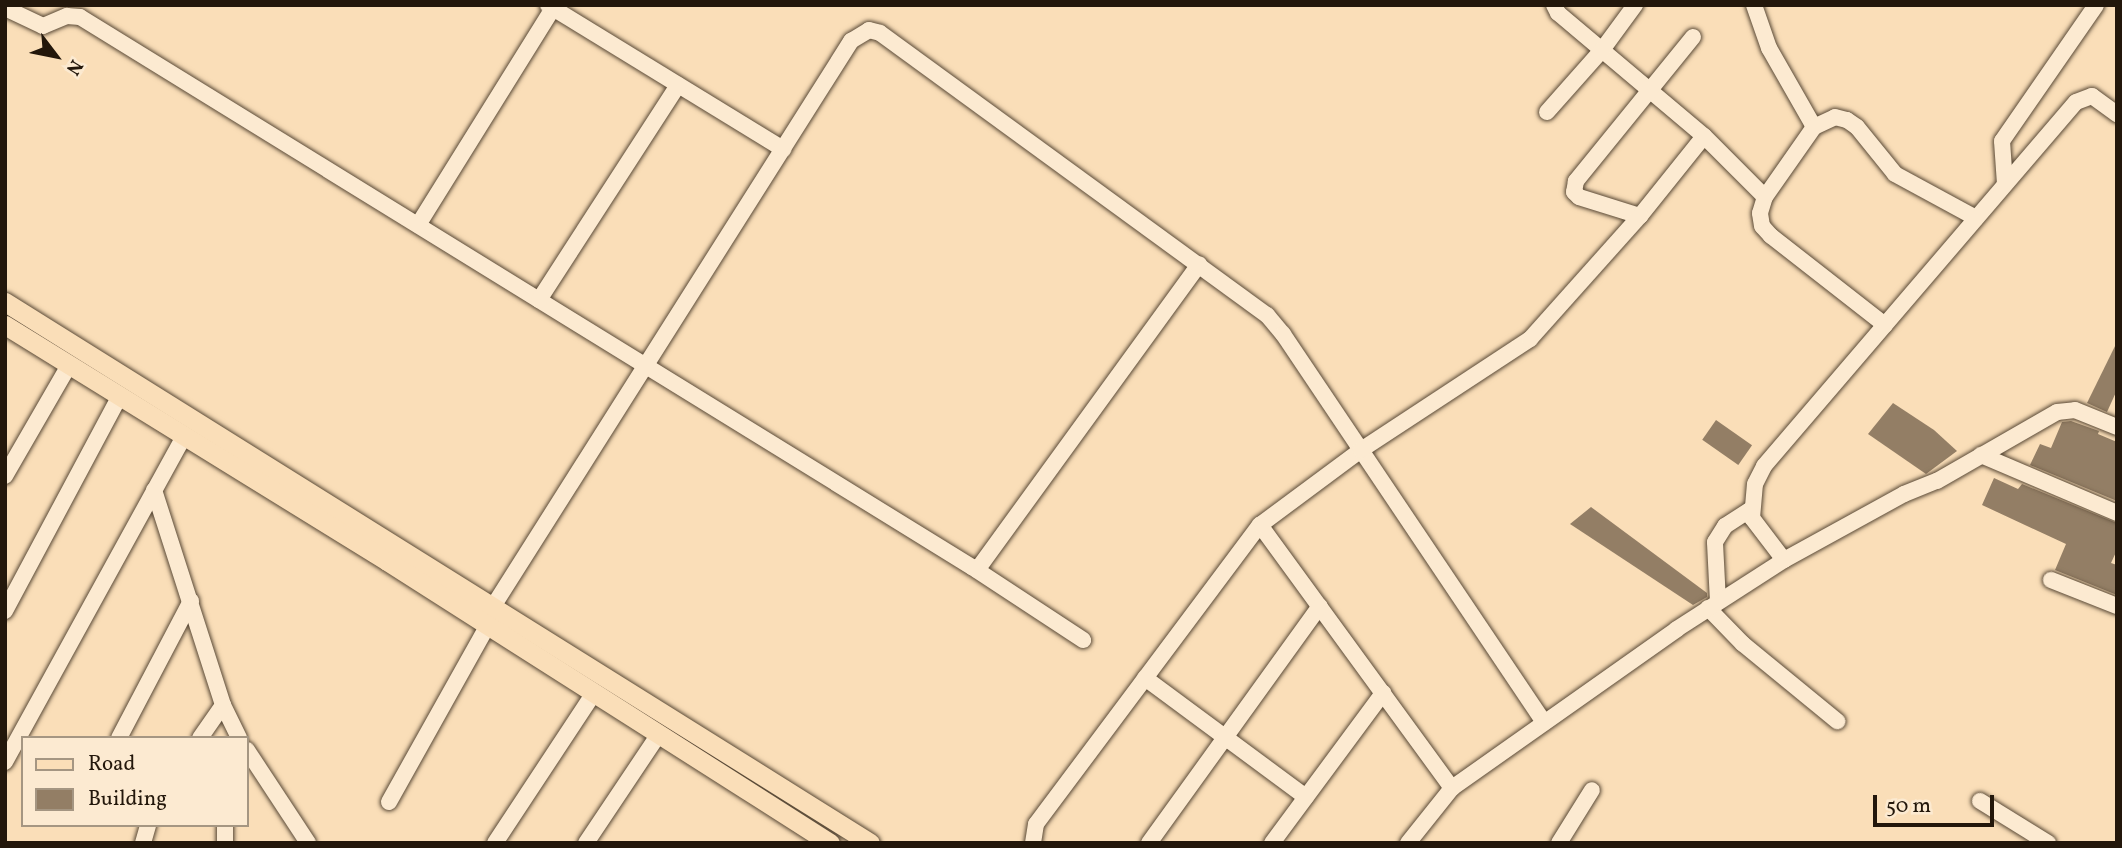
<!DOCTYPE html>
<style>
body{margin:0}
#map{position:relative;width:2122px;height:848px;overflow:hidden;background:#fadeb8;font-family:Vollkorn,serif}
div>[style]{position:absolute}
.building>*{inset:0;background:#937e65;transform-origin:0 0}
.roads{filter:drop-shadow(0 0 2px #594936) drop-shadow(0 0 2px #594936)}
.minor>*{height:16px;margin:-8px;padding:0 8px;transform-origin:8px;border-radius:8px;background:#fcead1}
.major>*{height:19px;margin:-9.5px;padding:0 9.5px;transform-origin:9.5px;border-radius:9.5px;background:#fadeb8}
span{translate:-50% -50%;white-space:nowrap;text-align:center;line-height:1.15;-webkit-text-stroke:5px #fcead1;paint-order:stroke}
.frame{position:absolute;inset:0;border:7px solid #23170b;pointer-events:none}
.legend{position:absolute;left:21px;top:736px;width:228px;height:91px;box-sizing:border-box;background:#fcead1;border:2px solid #a59682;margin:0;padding:9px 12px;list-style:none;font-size:21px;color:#23170b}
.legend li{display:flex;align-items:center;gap:14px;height:35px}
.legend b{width:35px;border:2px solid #a59682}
.north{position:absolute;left:21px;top:21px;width:70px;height:70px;-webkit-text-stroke:5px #fcead1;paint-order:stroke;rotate:122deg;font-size:19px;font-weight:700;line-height:28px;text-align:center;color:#23170b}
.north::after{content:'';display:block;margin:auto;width:24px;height:32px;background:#23170b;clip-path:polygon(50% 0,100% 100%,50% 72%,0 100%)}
.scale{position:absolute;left:1873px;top:795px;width:121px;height:32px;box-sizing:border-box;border:4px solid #23170b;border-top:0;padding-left:9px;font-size:21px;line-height:24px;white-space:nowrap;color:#23170b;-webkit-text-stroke:5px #fcead1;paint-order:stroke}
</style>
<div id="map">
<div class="building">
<i style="clip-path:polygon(2117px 342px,2117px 390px,2107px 412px,2087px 403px)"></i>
<i style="clip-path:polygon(1893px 403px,1934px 430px,1957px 451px,1926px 474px,1868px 434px)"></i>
<i style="left:1716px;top:420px;width:44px;height:24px;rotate:35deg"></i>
<i style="clip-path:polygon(2071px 421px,2099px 431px,2098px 434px,2117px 442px,2117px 501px,2030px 465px,2040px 444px,2051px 448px,2062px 422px)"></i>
<i style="clip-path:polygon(1994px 478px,2018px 489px,2022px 484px,2117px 523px,2117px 550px,2111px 563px,2117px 565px,2117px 595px,2055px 570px,2066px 544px,1982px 505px)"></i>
<i style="clip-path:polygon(1591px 507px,1707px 593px,1707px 597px,1693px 605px,1570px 524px)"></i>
</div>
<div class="roads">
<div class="minor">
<i style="left:548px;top:5px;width:276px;rotate:31.5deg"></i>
<i style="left:1554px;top:5px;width:9px;rotate:63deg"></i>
<i style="left:1558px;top:13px;width:191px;rotate:40.1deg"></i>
<i style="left:1704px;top:136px;width:86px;rotate:45deg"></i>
<i style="left:1754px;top:5px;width:46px;rotate:70.8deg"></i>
<i style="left:1769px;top:48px;width:91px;rotate:60.3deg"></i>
<i style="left:5px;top:8px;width:42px;rotate:25.3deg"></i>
<i style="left:43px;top:26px;width:26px;rotate:-23deg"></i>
<i style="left:67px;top:16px;width:13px;rotate:4deg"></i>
<i style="left:80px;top:17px;width:1048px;rotate:31.66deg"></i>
<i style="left:972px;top:567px;width:133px;rotate:33.3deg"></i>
<i style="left:1693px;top:37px;width:186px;rotate:129.1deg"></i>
<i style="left:1576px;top:181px;width:11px;rotate:100deg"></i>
<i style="left:1574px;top:192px;width:7px;rotate:45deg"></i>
<i style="left:1579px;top:197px;width:64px;rotate:17.3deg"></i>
<i style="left:1640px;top:216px;width:102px;rotate:-51.3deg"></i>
<i style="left:1547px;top:112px;width:83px;rotate:-48.4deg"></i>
<i style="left:1602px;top:50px;width:56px;rotate:-53.7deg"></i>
<i style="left:2005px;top:184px;width:43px;rotate:-94deg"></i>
<i style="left:2002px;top:141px;width:165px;rotate:-55.3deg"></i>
<i style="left:418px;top:225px;width:256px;rotate:-58.1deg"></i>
<i style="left:539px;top:300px;width:256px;rotate:-57.1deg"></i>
<i style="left:1885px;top:325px;width:145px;rotate:-142deg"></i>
<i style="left:1771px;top:236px;width:13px;rotate:-132deg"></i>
<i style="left:1762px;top:226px;width:13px;rotate:-99deg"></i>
<i style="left:1760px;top:213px;width:17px;rotate:-73deg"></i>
<i style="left:1765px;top:197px;width:85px;rotate:-55deg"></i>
<i style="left:1814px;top:127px;width:23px;rotate:-25deg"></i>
<i style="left:1835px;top:117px;width:12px;rotate:14deg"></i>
<i style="left:1847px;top:120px;width:12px;rotate:35deg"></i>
<i style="left:1857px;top:127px;width:60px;rotate:51deg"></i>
<i style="left:1895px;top:174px;width:92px;rotate:28.5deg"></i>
<i style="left:1981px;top:455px;width:148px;rotate:23.1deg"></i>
<i style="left:5px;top:476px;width:128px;rotate:-60deg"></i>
<i style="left:154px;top:490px;width:226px;rotate:72.2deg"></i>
<i style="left:223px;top:705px;width:40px;rotate:124.9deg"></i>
<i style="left:1260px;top:525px;width:326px;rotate:53.9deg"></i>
<i style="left:1784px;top:560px;width:53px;rotate:-127.3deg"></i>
<i style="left:1752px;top:518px;width:34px;rotate:-85deg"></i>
<i style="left:1755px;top:484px;width:20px;rotate:-63deg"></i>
<i style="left:1764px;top:466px;width:479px;rotate:-49.4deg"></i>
<i style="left:2076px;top:102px;width:17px;rotate:-21deg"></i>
<i style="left:2092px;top:96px;width:31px;rotate:36deg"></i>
<i style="left:977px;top:570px;width:378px;rotate:-54deg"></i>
<i style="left:2051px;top:580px;width:71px;rotate:21.5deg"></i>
<i style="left:1718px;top:602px;width:60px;rotate:-92.9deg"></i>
<i style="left:1715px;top:542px;width:19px;rotate:-58deg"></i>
<i style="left:1725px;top:526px;width:31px;rotate:-33deg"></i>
<i style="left:1708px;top:608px;width:50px;rotate:45.8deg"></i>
<i style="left:1743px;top:644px;width:122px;rotate:39.3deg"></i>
<i style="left:5px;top:611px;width:244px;rotate:-61.9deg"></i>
<i style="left:487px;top:616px;width:681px;rotate:-57.66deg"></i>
<i style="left:851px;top:41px;width:21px;rotate:-31deg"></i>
<i style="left:869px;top:30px;width:11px;rotate:15deg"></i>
<i style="left:880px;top:33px;width:479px;rotate:36.1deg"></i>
<i style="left:1267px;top:315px;width:25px;rotate:50deg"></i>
<i style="left:1283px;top:334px;width:468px;rotate:56.1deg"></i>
<i style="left:1145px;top:678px;width:200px;rotate:36.5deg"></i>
<i style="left:223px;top:705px;width:37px;rotate:64deg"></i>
<i style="left:119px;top:738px;width:155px;rotate:-62.3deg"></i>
<i style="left:247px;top:750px;width:111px;rotate:56.7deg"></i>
<i style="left:5px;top:762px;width:372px;rotate:-61.2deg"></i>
<i style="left:1980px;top:801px;width:80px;rotate:31.7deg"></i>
<i style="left:389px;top:802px;width:203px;rotate:-60.8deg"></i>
<i style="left:143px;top:843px;width:19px;rotate:-74deg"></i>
<i style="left:225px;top:843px;width:18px;rotate:-90deg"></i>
<i style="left:495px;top:843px;width:180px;rotate:-56.6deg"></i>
<i style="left:586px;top:843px;width:131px;rotate:-56.2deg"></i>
<i style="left:1033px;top:843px;width:19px;rotate:-81deg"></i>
<i style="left:1036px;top:824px;width:374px;rotate:-53.2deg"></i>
<i style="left:1260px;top:525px;width:126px;rotate:-36.6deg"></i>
<i style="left:1361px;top:450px;width:202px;rotate:-33.3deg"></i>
<i style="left:1530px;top:339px;width:165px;rotate:-48.2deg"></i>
<i style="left:1149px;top:843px;width:292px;rotate:-54.2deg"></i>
<i style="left:1272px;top:843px;width:187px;rotate:-53.5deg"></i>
<i style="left:1408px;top:843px;width:70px;rotate:-51.3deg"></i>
<i style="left:1452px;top:788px;width:276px;rotate:-35.2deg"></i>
<i style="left:1677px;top:629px;width:127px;rotate:-32.8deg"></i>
<i style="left:1784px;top:560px;width:137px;rotate:-28.8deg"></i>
<i style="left:1904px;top:494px;width:35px;rotate:-22deg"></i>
<i style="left:1937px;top:481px;width:138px;rotate:-29.9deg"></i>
<i style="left:2057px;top:412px;width:18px;rotate:-6deg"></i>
<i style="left:2075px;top:410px;width:45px;rotate:22deg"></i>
<i style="left:1559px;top:843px;width:62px;rotate:-58.1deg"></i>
</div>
<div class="major">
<i style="left:5px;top:302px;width:1020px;rotate:32.02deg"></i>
<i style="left:5px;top:325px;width:449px;rotate:31.7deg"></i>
<i style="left:387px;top:561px;width:525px;rotate:32.48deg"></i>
</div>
</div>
<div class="frame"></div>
<ul class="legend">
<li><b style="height:9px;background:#fadeb8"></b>Road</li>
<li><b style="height:19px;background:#937e65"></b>Building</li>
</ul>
<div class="north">N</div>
<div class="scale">50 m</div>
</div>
